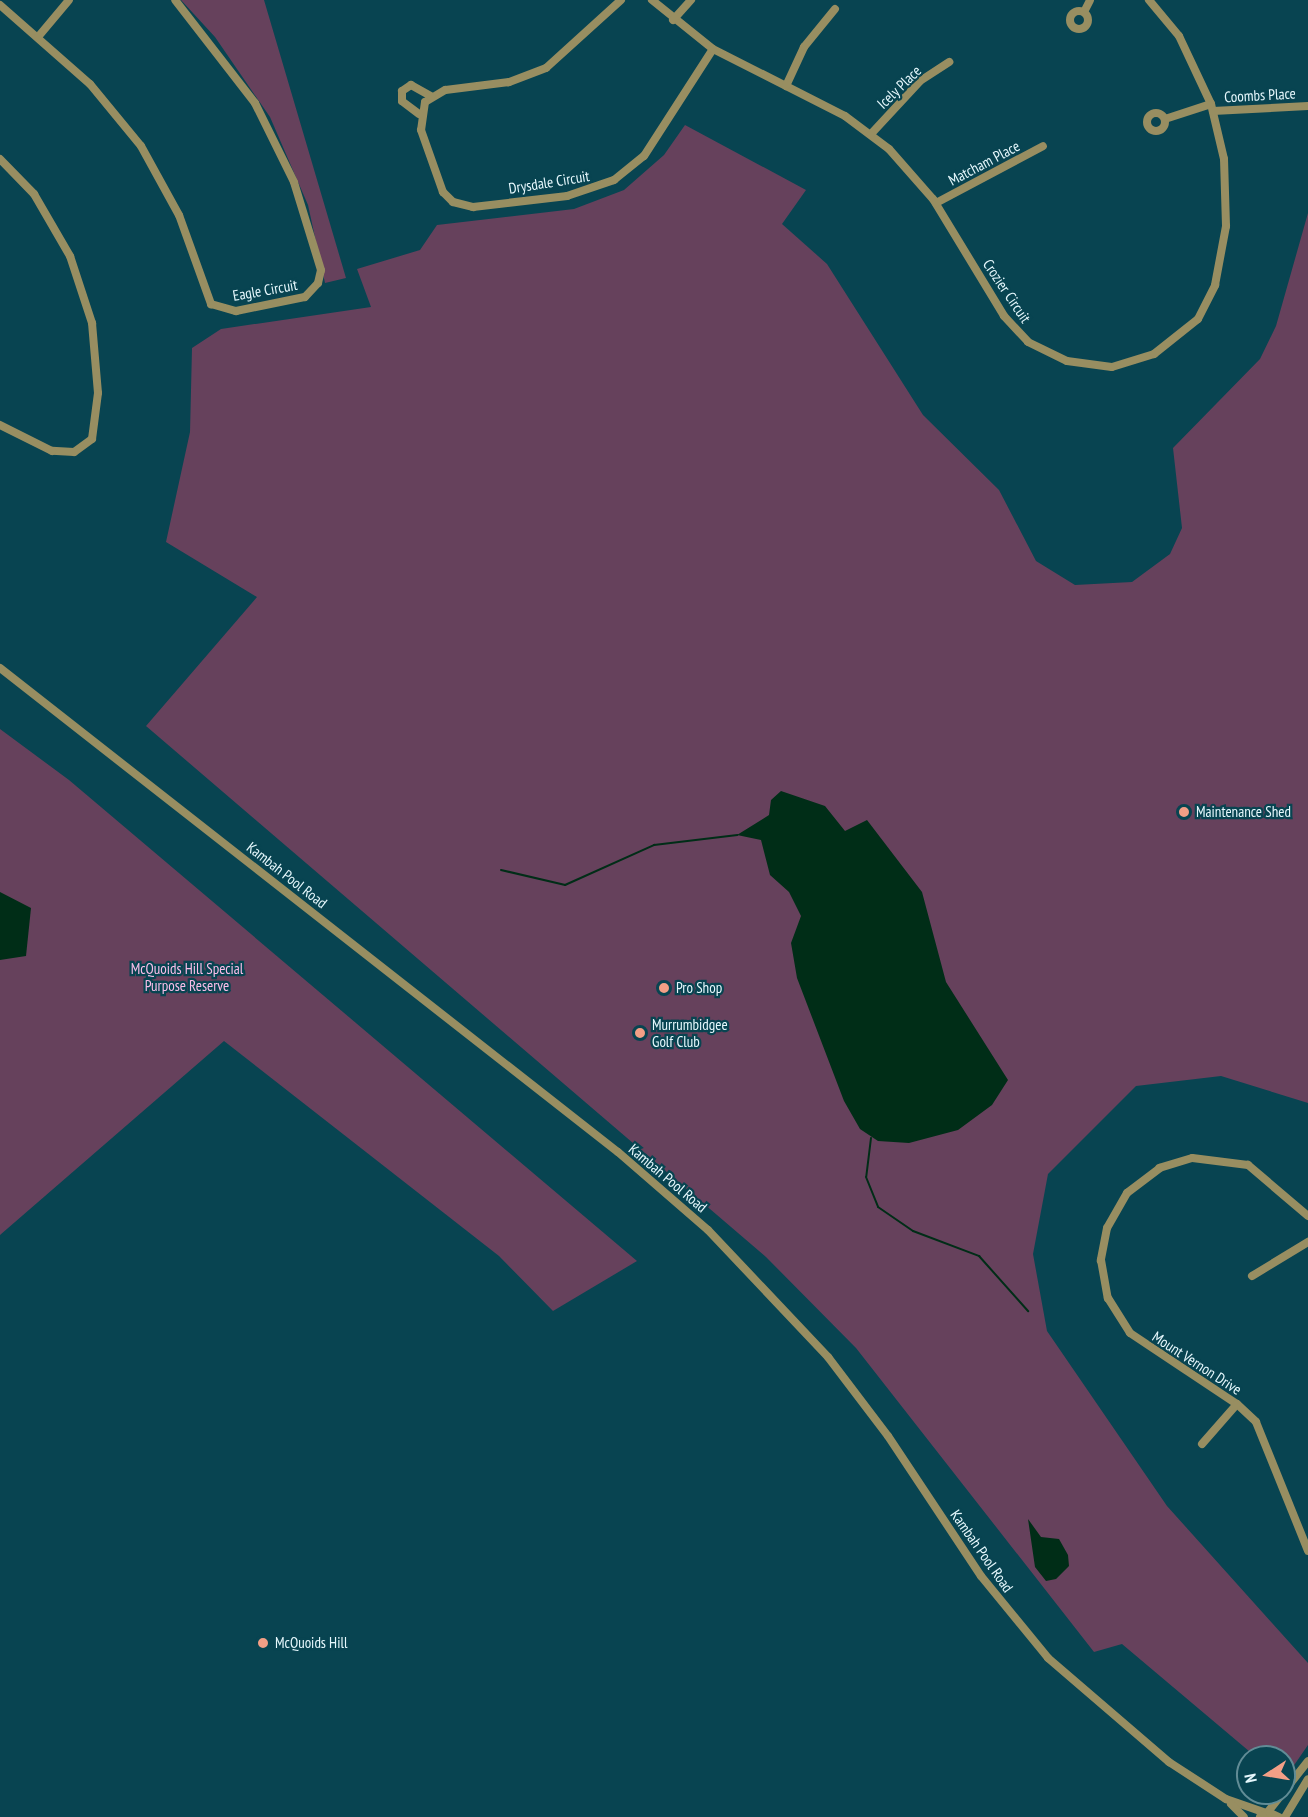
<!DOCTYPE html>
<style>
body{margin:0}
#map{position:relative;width:1308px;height:1817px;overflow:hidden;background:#084451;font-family:"PT Sans Narrow",sans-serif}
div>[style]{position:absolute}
.green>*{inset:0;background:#66415c}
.water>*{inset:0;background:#002d17}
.stream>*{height:2px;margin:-1px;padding:0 1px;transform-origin:1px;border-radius:1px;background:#002d17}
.street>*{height:8px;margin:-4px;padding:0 4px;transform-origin:4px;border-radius:4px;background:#988e61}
.street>.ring{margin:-4px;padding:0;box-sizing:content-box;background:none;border:8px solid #988e61;border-radius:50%}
.dots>*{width:16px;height:16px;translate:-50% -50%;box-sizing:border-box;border:3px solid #084451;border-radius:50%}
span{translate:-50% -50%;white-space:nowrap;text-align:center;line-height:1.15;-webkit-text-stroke:4.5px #084451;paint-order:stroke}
.street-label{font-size:15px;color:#e6f8fd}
.poi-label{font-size:15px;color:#e6f8fd}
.left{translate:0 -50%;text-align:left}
.park-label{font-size:15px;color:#fbbee9}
.north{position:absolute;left:1236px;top:1745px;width:60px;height:60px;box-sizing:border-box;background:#084451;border:2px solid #618c96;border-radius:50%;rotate:258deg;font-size:16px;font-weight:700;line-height:24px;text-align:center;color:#e6f8fd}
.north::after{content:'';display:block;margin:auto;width:21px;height:27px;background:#f39f86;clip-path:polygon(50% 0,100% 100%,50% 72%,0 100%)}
</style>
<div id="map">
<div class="green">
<i style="clip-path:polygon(181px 0,264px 0,346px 278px,325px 283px,308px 205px,270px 117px,215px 37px)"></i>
<i style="clip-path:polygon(685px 125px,806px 190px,782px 224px,827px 264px,923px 415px,999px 490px,1036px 561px,1075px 585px,1132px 582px,1170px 554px,1182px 528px,1173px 448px,1260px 359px,1276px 326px,1308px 213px,1308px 1103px,1221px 1076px,1136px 1086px,1048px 1174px,1033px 1254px,1047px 1331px,1167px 1506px,1308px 1663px,1308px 1745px,1288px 1774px,1284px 1757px,1256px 1757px,1122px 1644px,1094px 1652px,856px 1348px,766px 1257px,146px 726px,257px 597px,166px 542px,190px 432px,192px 348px,221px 329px,371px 307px,357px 269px,420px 250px,437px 225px,574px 209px,624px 190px,664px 155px)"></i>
<i style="clip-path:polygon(0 729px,69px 780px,637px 1261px,553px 1311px,499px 1256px,224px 1041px,0 1235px)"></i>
</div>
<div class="water">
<i style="clip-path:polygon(781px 791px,825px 806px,845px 831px,867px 820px,922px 892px,946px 982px,1008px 1080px,992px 1105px,958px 1130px,909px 1143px,878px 1141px,860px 1129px,844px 1101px,797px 978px,791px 943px,801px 916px,789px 892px,770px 875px,761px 840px,737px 835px,769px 815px,771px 800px)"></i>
<i style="clip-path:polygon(0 892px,31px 908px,26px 956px,0 960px)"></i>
<i style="clip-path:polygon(1028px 1519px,1041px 1537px,1059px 1539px,1068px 1555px,1069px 1566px,1056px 1579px,1046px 1581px,1035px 1567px)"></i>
</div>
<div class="stream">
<i style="left:501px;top:870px;width:66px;rotate:13.2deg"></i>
<i style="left:565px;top:885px;width:98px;rotate:-24.2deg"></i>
<i style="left:654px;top:845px;width:84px;rotate:-6.9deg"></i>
<i style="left:871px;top:1138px;width:39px;rotate:97deg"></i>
<i style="left:866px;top:1177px;width:32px;rotate:68deg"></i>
<i style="left:878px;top:1207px;width:42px;rotate:34.4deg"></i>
<i style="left:913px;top:1231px;width:71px;rotate:20.7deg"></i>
<i style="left:979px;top:1256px;width:74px;rotate:48.3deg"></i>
</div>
<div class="street">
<i style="left:621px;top:0;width:101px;rotate:137.8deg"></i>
<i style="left:546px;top:68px;width:40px;rotate:159deg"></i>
<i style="left:509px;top:82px;width:64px;rotate:172.9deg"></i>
<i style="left:445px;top:90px;width:23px;rotate:149deg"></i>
<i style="left:425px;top:102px;width:28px;rotate:98deg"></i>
<i style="left:421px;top:130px;width:66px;rotate:70.5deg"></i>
<i style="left:443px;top:192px;width:14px;rotate:45deg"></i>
<i style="left:453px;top:202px;width:21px;rotate:14deg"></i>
<i style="left:473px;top:207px;width:95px;rotate:-6.7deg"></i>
<i style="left:567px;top:196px;width:50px;rotate:-18.8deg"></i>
<i style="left:614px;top:180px;width:38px;rotate:-39deg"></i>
<i style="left:644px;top:156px;width:127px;rotate:-57.2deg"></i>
<i style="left:652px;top:0;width:78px;rotate:38.8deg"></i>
<i style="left:713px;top:49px;width:148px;rotate:26.9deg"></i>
<i style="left:845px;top:116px;width:55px;rotate:36.9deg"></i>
<i style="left:889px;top:149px;width:67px;rotate:48.7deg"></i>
<i style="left:933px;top:199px;width:137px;rotate:58.7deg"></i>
<i style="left:1004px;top:316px;width:35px;rotate:47deg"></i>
<i style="left:1028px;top:342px;width:43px;rotate:26deg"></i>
<i style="left:1067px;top:361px;width:45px;rotate:7.6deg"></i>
<i style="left:1112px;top:367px;width:44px;rotate:-17.2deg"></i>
<i style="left:1154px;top:354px;width:56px;rotate:-38.5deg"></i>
<i style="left:1198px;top:319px;width:38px;rotate:-63deg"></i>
<i style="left:1215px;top:285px;width:60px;rotate:-79.4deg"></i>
<i style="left:1226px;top:226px;width:67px;rotate:-91.7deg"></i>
<i style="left:1224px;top:159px;width:57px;rotate:-103.3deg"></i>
<i style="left:1211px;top:104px;width:75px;rotate:-115.2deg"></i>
<i style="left:1179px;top:36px;width:47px;rotate:-129.8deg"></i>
<i style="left:0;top:5px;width:120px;rotate:41.3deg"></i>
<i style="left:90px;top:84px;width:80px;rotate:50.6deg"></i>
<i style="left:141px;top:146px;width:79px;rotate:61.2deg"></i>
<i style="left:179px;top:215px;width:95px;rotate:70.2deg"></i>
<i style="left:211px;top:304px;width:26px;rotate:16deg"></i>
<i style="left:236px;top:311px;width:70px;rotate:-11.5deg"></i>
<i style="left:305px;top:297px;width:19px;rotate:-47deg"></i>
<i style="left:318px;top:283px;width:13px;rotate:-77deg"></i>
<i style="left:321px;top:270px;width:92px;rotate:-107.1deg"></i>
<i style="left:294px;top:182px;width:88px;rotate:-116.3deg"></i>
<i style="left:255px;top:103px;width:130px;rotate:-127.8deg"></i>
<i class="ring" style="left:1070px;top:11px;width:10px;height:10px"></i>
<i style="left:1084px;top:12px;width:13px;rotate:-63deg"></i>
<i style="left:673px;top:20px;width:27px;rotate:-48deg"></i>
<i style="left:38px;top:37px;width:48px;rotate:-50deg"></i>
<i style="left:786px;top:86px;width:43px;rotate:-65.2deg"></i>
<i style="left:804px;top:47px;width:49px;rotate:-50.8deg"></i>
<i style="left:1213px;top:111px;width:95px;rotate:-3deg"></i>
<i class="ring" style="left:1147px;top:113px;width:10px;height:10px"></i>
<i style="left:419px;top:114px;width:21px;rotate:-143deg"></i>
<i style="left:402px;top:101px;width:10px;rotate:-90deg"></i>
<i style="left:402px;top:91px;width:11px;rotate:-34deg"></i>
<i style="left:411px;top:85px;width:23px;rotate:29deg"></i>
<i style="left:1165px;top:119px;width:48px;rotate:-18.1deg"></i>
<i style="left:871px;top:134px;width:72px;rotate:-47.2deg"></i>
<i style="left:920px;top:81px;width:35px;rotate:-33deg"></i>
<i style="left:0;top:159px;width:49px;rotate:45.8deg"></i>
<i style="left:34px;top:194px;width:72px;rotate:59.9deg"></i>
<i style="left:70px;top:256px;width:71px;rotate:71.8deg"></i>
<i style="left:92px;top:323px;width:70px;rotate:85.1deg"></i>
<i style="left:98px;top:393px;width:46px;rotate:97.4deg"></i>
<i style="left:92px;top:439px;width:22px;rotate:144deg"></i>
<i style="left:74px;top:452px;width:22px;rotate:-177deg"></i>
<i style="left:52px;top:451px;width:58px;rotate:-153.4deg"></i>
<i style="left:936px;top:203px;width:121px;rotate:-28deg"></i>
<i style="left:0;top:668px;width:785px;rotate:38.07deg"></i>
<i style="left:618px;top:1152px;width:119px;rotate:40.9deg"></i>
<i style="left:708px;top:1230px;width:175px;rotate:46.6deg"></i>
<i style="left:828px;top:1357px;width:99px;rotate:52.8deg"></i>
<i style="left:888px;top:1436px;width:168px;rotate:56.4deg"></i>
<i style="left:981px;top:1576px;width:106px;rotate:50.7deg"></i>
<i style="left:1048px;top:1658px;width:160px;rotate:40.7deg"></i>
<i style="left:1169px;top:1762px;width:68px;rotate:33deg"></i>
<i style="left:1226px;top:1799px;width:42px;rotate:19.3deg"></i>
<i style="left:1308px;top:1216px;width:79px;rotate:-139.6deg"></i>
<i style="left:1248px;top:1165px;width:56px;rotate:-172.9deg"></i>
<i style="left:1192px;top:1158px;width:34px;rotate:163deg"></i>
<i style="left:1160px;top:1168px;width:41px;rotate:142.9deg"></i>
<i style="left:1127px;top:1193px;width:40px;rotate:119.7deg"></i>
<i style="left:1107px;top:1228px;width:33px;rotate:101deg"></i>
<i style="left:1101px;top:1260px;width:39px;rotate:80deg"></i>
<i style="left:1108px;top:1298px;width:41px;rotate:57.8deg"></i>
<i style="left:1130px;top:1333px;width:128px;rotate:33.6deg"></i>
<i style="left:1237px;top:1404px;width:26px;rotate:43deg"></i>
<i style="left:1256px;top:1422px;width:139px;rotate:68deg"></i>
<i style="left:1252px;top:1276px;width:66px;rotate:-31.3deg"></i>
<i style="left:1202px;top:1444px;width:53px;rotate:-48.8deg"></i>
<i style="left:1231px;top:1804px;width:18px;rotate:45deg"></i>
<i style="left:1267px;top:1813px;width:66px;rotate:-51.7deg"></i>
<i style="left:1260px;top:1817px;width:11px;rotate:-22deg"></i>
<i style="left:1270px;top:1813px;width:10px;rotate:24deg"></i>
<i style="left:1285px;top:1817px;width:44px;rotate:-58.8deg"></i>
</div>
<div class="dots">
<i style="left:1184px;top:812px;background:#f39f86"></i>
<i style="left:664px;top:988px;background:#f39f86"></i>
<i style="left:640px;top:1033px;background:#f39f86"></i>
<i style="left:263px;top:1643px;background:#f39f86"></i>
</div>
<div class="street-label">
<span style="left:899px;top:87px;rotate:-44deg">Icely Place</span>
<span style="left:1260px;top:95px;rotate:-3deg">Coombs Place</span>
<span style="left:984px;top:163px;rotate:-28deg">Matcham Place</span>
<span style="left:549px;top:182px;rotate:-9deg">Drysdale Circuit</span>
<span style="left:265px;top:290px;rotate:-10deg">Eagle Circuit</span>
<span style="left:1007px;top:291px;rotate:56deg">Crozier Circuit</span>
<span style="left:287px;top:875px;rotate:38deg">Kambah Pool Road</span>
<span style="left:668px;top:1178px;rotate:40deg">Kambah Pool Road</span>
<span style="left:1197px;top:1363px;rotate:33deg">Mount Vernon Drive</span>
<span style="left:982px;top:1551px;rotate:55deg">Kambah Pool Road</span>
</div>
<div class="poi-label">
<span class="left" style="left:1196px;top:812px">Maintenance Shed</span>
<span class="left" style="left:676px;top:988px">Pro Shop</span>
<span class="left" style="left:652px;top:1033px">Murrumbidgee<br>Golf Club</span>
<span class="left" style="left:275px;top:1643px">McQuoids Hill</span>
</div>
<div class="park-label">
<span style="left:187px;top:977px">McQuoids Hill Special<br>Purpose Reserve</span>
</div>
<div class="north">N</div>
</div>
